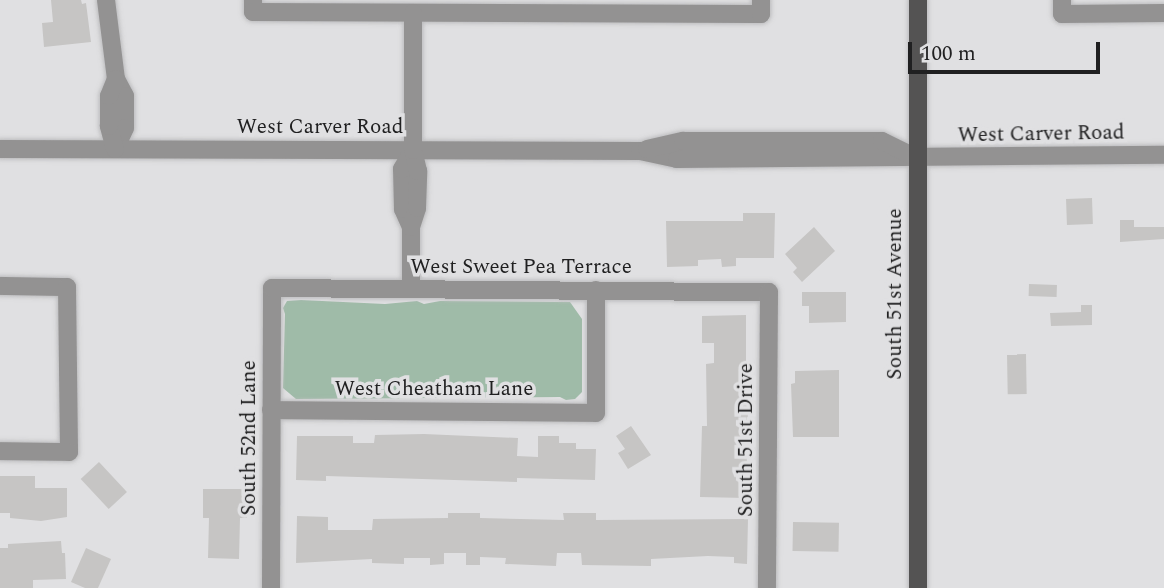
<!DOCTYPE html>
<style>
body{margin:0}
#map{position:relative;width:1164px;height:588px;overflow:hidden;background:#e0e0e2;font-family:Spectral,serif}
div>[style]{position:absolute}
.green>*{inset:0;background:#9fbba8}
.building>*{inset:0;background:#c6c5c4;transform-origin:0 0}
.roads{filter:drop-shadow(0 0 2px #bdbdbf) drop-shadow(0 0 2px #bdbdbf)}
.minor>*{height:18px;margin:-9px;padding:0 9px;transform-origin:9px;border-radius:9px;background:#939292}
.major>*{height:18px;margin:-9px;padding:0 9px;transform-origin:9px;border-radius:9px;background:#545353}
span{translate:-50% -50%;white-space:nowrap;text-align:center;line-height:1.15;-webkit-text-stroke:7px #e0e0e2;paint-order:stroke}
.street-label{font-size:21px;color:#202021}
.scale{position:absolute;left:908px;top:42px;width:192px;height:32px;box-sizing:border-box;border:4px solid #202021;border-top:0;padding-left:9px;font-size:21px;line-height:24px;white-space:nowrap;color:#202021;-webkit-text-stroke:5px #e0e0e2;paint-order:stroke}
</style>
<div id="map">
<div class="green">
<i style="clip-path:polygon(301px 300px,385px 304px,417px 301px,424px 304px,440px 301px,570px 302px,582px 319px,582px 392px,575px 399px,566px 400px,560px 397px,296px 399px,283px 388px,285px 314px,283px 308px,287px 301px)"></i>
</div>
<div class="building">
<i style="clip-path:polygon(51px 0,81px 0,82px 4px,86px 3px,91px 42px,44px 47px,42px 23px,53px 22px)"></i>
<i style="left:1092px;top:198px;width:26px;height:26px;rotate:88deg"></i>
<i style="clip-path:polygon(743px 213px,775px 213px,774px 258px,736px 258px,736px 266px,722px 267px,721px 259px,698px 260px,698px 266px,667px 267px,666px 221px,743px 221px)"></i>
<i style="clip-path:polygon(1120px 220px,1134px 220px,1134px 227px,1164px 227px,1164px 239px,1120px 242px)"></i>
<i style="clip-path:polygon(814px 227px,835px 251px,802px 282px,793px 272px,797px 268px,785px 254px)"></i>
<i style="left:1029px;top:284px;width:28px;height:12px;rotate:2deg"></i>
<i style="clip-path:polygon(802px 292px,846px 292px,846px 322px,809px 323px,809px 306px,802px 306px)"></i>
<i style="clip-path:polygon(1081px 305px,1092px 305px,1092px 325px,1051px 326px,1050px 313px,1081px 312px)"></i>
<i style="clip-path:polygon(746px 315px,746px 393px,751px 393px,751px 408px,748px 408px,746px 498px,700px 497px,702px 426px,707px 426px,706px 364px,714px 363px,714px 343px,702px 343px,702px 316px)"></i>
<i style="left:1026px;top:354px;width:40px;height:19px;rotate:89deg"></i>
<i style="clip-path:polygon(839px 370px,839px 437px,793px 437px,791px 384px,795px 383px,795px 371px)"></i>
<i style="clip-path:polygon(631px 426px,651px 455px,628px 469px,618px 453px,625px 449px,616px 436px)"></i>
<i style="clip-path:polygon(424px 434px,518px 438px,517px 456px,538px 457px,538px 436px,559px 436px,559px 443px,576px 443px,576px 449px,596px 449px,595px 480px,517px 478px,517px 482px,326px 476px,326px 481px,296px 480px,297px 436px,353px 436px,353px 443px,374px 443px,375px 435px)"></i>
<i style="left:99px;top:462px;width:41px;height:25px;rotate:47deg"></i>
<i style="clip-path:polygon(0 476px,35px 476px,35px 488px,67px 488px,67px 517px,41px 521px,10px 518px,10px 513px,0 513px)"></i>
<i style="clip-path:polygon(203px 489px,247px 489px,247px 518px,240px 518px,239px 559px,208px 558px,209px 518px,203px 518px)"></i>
<i style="clip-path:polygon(448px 513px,480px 513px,480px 518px,520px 519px,564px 520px,563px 513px,596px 513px,596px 520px,748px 519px,747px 564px,734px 563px,734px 557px,708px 556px,651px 559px,651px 566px,582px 565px,581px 553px,557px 553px,556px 566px,505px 564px,506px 558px,480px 557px,480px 565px,466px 565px,466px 553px,444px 553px,444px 564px,430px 565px,430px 558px,404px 558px,404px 564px,372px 563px,372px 559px,296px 563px,297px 516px,328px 517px,328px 530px,372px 530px,373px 519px,448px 518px)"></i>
<i style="left:793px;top:522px;width:46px;height:29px;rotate:1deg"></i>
<i style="clip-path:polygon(61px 541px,62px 553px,65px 553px,66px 579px,33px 580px,33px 588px,0 588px,0 548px,8px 548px,8px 544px)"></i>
<i style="clip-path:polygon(86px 548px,111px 559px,98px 588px,85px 588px,71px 582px)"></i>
</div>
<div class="roads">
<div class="minor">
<i style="left:106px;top:0;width:80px;rotate:82.8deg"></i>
<i style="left:116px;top:79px;width:19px;rotate:62deg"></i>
<i style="left:125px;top:96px;width:32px;rotate:90deg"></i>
<i style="left:125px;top:128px;width:23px;rotate:115deg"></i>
<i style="left:253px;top:0;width:12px;rotate:90deg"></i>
<i style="left:253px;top:12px;width:508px;rotate:0.23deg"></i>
<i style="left:761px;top:14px;width:14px;rotate:-90deg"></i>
<i style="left:1062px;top:0;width:14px;rotate:90deg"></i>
<i style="left:1062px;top:14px;width:102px;rotate:-0.6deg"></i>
<i style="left:0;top:149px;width:640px;rotate:0.18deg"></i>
<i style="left:640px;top:151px;width:38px;rotate:12deg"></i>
<i style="left:677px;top:159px;width:487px;rotate:-0.5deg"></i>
<i style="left:115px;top:149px;width:24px;rotate:-105deg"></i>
<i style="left:109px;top:126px;width:30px;rotate:-90deg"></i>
<i style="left:109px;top:96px;width:18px;rotate:-68deg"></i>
<i style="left:647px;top:149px;width:37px;rotate:-13deg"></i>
<i style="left:683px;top:141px;width:199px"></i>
<i style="left:882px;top:141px;width:37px;rotate:26deg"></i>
<i style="left:411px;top:227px;width:20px;rotate:-114deg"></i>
<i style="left:403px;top:209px;width:40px;rotate:-91.4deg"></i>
<i style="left:402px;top:169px;width:22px;rotate:-60deg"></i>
<i style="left:0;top:286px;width:67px;rotate:0.9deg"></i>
<i style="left:67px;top:287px;width:165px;rotate:89.3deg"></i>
<i style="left:69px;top:452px;width:69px;rotate:-179.2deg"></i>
<i style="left:411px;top:289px;width:62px;rotate:-90deg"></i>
<i style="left:411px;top:227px;width:20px;rotate:-72deg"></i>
<i style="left:417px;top:208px;width:37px;rotate:-88deg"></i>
<i style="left:418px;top:171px;width:22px;rotate:-103deg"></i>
<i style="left:413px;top:150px;width:137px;rotate:-90deg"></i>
<i style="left:271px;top:410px;width:325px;rotate:0.5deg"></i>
<i style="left:596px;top:413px;width:123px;rotate:-90deg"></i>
<i style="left:271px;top:588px;width:300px;rotate:-89.8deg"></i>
<i style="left:272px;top:288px;width:497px;rotate:0.5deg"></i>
<i style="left:769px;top:292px;width:296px;rotate:90.4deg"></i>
</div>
<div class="major">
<i style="left:918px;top:0;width:588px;rotate:90deg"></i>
</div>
</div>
<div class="street-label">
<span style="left:320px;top:127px">West Carver Road</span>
<span style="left:1041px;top:134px;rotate:-1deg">West Carver Road</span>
<span style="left:521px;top:267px">West Sweet Pea Terrace</span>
<span style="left:895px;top:294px;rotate:-90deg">South 51st Avenue</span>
<span style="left:434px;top:389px">West Cheatham Lane</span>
<span style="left:249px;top:438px;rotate:-90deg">South 52nd Lane</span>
<span style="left:746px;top:440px;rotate:-90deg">South 51st Drive</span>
</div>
<div class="scale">100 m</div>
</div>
